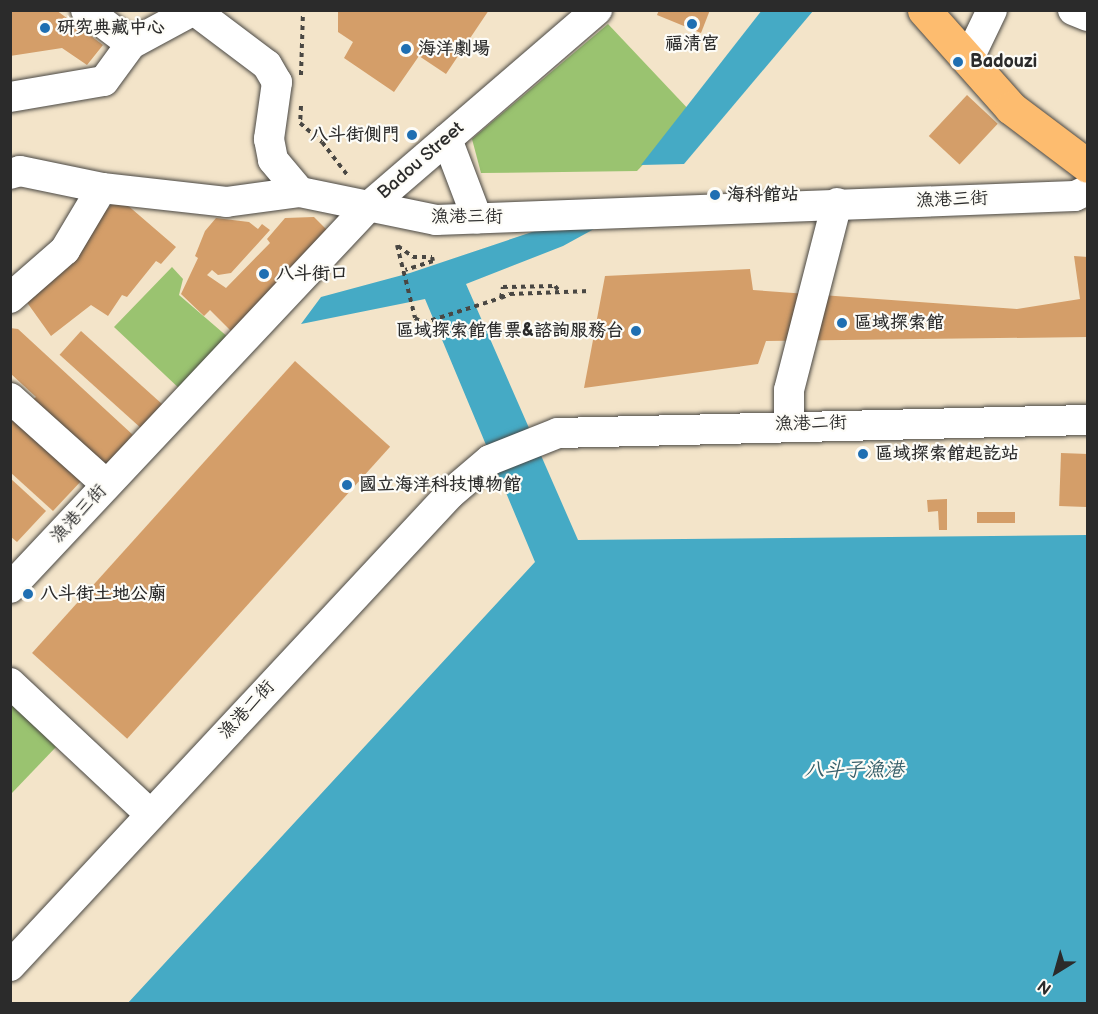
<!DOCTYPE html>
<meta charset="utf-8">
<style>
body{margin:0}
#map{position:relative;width:1098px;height:1014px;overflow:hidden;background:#f3e4c9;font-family:"Balsamiq Sans","LXGW WenKai TC",sans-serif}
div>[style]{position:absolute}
.green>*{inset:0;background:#9ac370}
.water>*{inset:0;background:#45aac5}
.building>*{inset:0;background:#d49e69;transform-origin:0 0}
.path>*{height:4px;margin-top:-2px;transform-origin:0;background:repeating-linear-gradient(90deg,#494743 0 4.5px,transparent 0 9px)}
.roads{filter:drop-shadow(0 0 2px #494743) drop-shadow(0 0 2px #494743)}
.minor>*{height:30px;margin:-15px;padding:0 15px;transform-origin:15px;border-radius:15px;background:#fff}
.major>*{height:33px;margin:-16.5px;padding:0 16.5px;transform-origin:16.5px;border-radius:16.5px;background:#fdbc6f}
.dots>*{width:16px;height:16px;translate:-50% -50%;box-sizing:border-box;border:3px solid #fdfcf7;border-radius:50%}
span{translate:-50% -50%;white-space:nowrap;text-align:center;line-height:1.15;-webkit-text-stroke:4.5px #fdfcf7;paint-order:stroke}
.poi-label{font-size:18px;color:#2b2b2b;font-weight:700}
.left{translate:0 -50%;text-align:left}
.right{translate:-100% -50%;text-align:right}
.street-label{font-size:18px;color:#2b2b2b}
.water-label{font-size:20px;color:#355e69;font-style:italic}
.frame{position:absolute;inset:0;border:12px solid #2b2b2b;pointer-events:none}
.north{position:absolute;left:1026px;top:942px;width:60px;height:60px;-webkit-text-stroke:4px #fdfcf7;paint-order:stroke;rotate:217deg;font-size:16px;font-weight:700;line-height:24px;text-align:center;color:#2b2b2b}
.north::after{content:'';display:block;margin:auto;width:21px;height:27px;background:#2b2b2b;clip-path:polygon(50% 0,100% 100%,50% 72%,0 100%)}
</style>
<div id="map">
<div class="green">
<i style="clip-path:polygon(608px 24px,692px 113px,637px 171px,481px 173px,472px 139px)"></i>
<i style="clip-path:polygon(172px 267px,183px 279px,179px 295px,229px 338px,182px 391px,114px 327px)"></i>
<i style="clip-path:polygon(10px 703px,56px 747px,11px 794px,10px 794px)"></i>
</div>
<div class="water">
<i style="clip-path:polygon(762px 10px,813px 11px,684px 164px,641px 165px)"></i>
<i style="clip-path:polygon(594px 229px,563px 246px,466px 284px,578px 540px,1087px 535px,1087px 1003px,127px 1004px,535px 562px,425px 299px,301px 324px,321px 297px,410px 273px,535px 231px)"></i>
</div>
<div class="building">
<i style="clip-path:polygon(10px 10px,56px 10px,103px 45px,87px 65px,62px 48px,10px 56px)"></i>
<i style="clip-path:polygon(338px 10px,489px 10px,446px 74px,419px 56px,394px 92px,344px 58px,353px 42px,338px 32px)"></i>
<i style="clip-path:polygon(659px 10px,710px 10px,701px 33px,657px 15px)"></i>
<i style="left:967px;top:95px;width:42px;height:56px;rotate:43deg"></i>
<i style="clip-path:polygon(118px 197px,176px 247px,161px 264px,156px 261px,127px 297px,122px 295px,108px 316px,91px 305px,51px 336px,26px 301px)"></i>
<i style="clip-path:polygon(314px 217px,329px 232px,233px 333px,210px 310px,204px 316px,181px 294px,198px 258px,195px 256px,205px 231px,216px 218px,249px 222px,258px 229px,262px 224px,270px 230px,231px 273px,218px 275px,212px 270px,207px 275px,226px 288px,270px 243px,267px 239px,285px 218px)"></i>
<i style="clip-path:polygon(1074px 256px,1088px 257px,1088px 337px,766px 341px,758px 364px,584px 388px,605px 276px,750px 269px,753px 290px,1017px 309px,1080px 299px)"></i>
<i style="clip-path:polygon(10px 328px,18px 329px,133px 435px,128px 440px,136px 447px,114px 471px,78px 446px,82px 442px,32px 400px,36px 397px,10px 373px)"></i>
<i style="left:81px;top:331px;width:112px;height:32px;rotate:42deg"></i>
<i style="left:295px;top:361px;width:128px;height:393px;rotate:42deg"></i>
<i style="clip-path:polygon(10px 411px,83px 479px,53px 511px,10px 472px)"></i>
<i style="left:1061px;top:453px;width:27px;height:53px;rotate:2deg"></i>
<i style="clip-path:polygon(10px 478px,46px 511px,17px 542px,10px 536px)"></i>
<i style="clip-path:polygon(947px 499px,947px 530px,939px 530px,938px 511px,928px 512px,927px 500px)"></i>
<i style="left:1015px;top:512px;width:11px;height:38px;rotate:90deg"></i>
</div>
<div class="path">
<i style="left:301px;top:75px;width:65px;rotate:-88.2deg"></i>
<i style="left:301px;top:106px;width:17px;rotate:93deg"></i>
<i style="left:300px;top:123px;width:29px;rotate:41deg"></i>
<i style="left:322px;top:142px;width:43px;rotate:52.6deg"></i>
<i style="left:397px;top:245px;width:75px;rotate:76.1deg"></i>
<i style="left:415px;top:318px;width:9px;rotate:32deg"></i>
<i style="left:423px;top:323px;width:82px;rotate:-17.8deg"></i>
<i style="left:501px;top:298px;width:11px;rotate:-80deg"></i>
<i style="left:503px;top:287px;width:52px;rotate:-1.1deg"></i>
<i style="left:555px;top:286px;width:8px;rotate:50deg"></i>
<i style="left:398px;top:246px;width:19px;rotate:36deg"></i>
<i style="left:413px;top:257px;width:19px"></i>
<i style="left:432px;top:257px;width:4px;rotate:76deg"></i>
<i style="left:433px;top:261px;width:29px;rotate:162deg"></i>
<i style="left:501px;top:298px;width:10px;rotate:-24deg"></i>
<i style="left:510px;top:294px;width:80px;rotate:-2.1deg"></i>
</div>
<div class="roads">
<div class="minor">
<i style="left:86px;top:10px;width:56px;rotate:37.1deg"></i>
<i style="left:131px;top:44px;width:72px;rotate:-28.4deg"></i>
<i style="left:194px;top:10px;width:91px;rotate:37deg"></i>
<i style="left:267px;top:65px;width:20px;rotate:60deg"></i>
<i style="left:277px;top:82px;width:58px;rotate:98deg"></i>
<i style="left:269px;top:139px;width:21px;rotate:79deg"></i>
<i style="left:273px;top:160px;width:42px;rotate:49.8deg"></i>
<i style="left:1073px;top:10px;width:16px;rotate:22deg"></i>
<i style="left:969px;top:58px;width:53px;rotate:-64.4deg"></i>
<i style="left:10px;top:97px;width:95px;rotate:-9.7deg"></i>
<i style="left:104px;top:81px;width:46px;rotate:-53.9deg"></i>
<i style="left:447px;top:139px;width:85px;rotate:69.2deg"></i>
<i style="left:10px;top:174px;width:10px;rotate:-17deg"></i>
<i style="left:20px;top:171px;width:84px;rotate:11.7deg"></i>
<i style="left:102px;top:188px;width:125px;rotate:6.4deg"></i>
<i style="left:226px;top:202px;width:75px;rotate:-7.7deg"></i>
<i style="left:300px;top:192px;width:139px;rotate:11.6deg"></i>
<i style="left:436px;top:220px;width:639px;rotate:-2.15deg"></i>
<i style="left:1075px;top:196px;width:14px;rotate:-25deg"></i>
<i style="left:10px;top:298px;width:73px;rotate:-41.1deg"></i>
<i style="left:65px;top:250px;width:72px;rotate:-59.2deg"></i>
<i style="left:10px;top:398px;width:129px;rotate:41.9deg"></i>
<i style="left:789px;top:424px;width:34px;rotate:-90deg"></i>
<i style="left:789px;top:390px;width:193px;rotate:-75.6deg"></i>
<i style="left:10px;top:588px;width:524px;rotate:-46.78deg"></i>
<i style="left:369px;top:206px;width:301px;rotate:-40.7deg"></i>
<i style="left:10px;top:683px;width:192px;rotate:43.1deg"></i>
<i style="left:10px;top:966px;width:645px;rotate:-47.01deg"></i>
<i style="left:450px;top:494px;width:52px;rotate:-40.4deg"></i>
<i style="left:490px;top:460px;width:73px;rotate:-21.7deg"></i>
<i style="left:558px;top:433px;width:530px;rotate:-1.41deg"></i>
</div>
<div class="major">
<i style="left:924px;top:10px;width:131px;rotate:48.4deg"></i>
<i style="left:1011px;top:108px;width:96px;rotate:37deg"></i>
</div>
</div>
<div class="dots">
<i style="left:692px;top:24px;background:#1f6fb2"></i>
<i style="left:45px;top:28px;background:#1f6fb2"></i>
<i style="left:406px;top:49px;background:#1f6fb2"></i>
<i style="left:958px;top:62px;background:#1f6fb2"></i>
<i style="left:412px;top:135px;background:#1f6fb2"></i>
<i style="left:715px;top:195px;background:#1f6fb2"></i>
<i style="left:264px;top:274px;background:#1f6fb2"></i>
<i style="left:842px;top:323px;background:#1f6fb2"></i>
<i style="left:636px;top:331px;background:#1f6fb2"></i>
<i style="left:863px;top:454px;background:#1f6fb2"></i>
<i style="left:347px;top:485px;background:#1f6fb2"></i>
<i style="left:28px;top:594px;background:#1f6fb2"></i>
</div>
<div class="poi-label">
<span class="left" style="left:57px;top:28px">研究典藏中心</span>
<span style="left:692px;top:44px">福清宮</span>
<span class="left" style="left:418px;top:49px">海洋劇場</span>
<span class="left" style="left:970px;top:62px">Badouzi</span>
<span class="right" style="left:400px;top:135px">八斗街側門</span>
<span class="left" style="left:727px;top:195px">海科館站</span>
<span class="left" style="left:276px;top:274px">八斗街口</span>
<span class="left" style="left:854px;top:323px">區域探索館</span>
<span class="right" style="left:624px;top:331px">區域探索館售票&amp;諮詢服務台</span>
<span class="left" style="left:875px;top:454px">區域探索館起訖站</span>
<span class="left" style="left:359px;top:485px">國立海洋科技博物館</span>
<span class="left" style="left:40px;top:594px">八斗街土地公廟</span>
</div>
<div class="street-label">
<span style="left:421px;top:161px;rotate:-41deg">Badou Street</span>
<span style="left:952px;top:200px;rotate:-2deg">漁港三街</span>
<span style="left:467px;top:217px">漁港三街</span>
<span style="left:811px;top:424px;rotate:-1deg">漁港二街</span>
<span style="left:79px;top:514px;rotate:-47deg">漁港三街</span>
<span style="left:247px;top:710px;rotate:-47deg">漁港二街</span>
</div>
<div class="water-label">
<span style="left:854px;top:770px">八斗子漁港</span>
</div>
<div class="frame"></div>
<div class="north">N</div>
</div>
